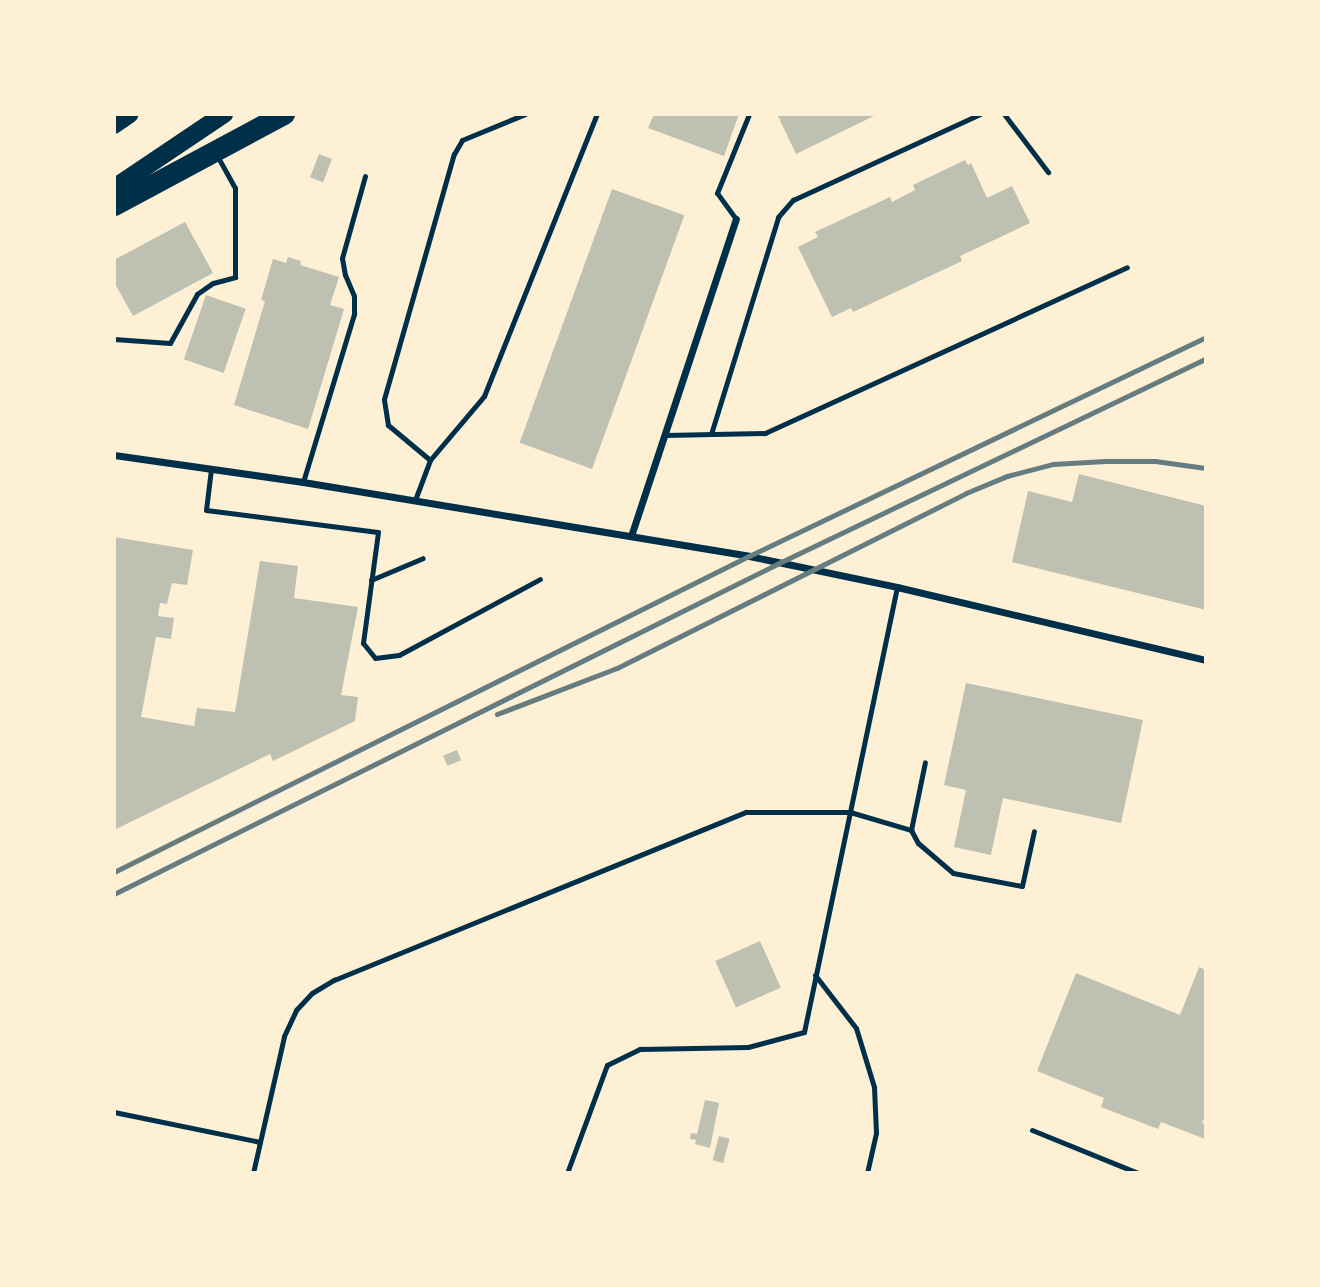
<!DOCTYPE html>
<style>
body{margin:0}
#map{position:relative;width:1320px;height:1287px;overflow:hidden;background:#fdf0d5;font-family:"Varela Round",sans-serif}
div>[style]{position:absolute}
.building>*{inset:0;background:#bec0b2;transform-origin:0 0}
.service>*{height:5px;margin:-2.5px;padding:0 2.5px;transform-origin:2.5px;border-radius:2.5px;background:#003049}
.minor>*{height:7px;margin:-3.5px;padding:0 3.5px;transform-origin:3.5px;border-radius:3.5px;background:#003049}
.primary>*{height:18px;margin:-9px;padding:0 9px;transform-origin:9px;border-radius:9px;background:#003049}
.motorway>*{height:21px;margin:-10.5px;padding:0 10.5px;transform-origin:10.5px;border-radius:10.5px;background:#003049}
.rail>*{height:5px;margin:-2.5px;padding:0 2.5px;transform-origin:2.5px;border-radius:2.5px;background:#657d81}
span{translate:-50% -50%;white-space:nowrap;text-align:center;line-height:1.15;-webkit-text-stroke:5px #fdf0d5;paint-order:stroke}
.frame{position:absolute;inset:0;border:116px solid #fdf0d5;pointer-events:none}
</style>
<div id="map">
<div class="building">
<i style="clip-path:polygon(654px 114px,739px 114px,724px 156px,648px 128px)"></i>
<i style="clip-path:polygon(777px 114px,878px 114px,796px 154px)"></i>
<i style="left:319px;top:154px;width:14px;height:25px;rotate:21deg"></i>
<i style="clip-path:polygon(965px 160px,968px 165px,971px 163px,987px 198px,1012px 186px,1030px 223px,960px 256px,962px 261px,853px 312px,851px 308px,832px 317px,798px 247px,818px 237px,815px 232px,890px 197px,892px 202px,915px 190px,913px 185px)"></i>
<i style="left:612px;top:189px;width:77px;height:270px;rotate:20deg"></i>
<i style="clip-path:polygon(185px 222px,213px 273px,133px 316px,114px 282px,114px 260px)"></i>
<i style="clip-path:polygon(288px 257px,301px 261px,300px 265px,339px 277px,330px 305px,344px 309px,308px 429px,234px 405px,265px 301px,261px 300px,273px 259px,286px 263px)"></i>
<i style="left:206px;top:295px;width:42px;height:68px;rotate:19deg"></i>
<i style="clip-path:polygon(1079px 474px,1206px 506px,1206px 610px,1012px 562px,1028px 491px,1072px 502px)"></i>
<i style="clip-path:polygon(114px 537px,193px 550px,187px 585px,172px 583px,167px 604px,160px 603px,158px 616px,174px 618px,171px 639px,156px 637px,141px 717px,194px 726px,197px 708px,235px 712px,260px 561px,298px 566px,294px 598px,358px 607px,341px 695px,358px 697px,355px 721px,273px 761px,270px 754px,114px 830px)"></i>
<i style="clip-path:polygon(966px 683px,1143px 720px,1121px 823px,1003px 798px,991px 855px,954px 847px,966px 790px,944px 785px)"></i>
<i style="left:457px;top:750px;width:11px;height:15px;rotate:68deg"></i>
<i style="left:760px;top:941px;width:51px;height:49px;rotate:66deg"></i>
<i style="clip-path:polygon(1199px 967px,1206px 970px,1206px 1113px,1202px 1123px,1206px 1124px,1205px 1139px,1161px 1122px,1158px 1129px,1101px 1107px,1104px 1098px,1037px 1071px,1076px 973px,1180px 1015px)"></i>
<i style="clip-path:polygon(705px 1100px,719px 1103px,710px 1148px,695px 1144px,696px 1140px,690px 1139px,691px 1133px,697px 1134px)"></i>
<i style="left:719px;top:1136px;width:11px;height:25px;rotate:15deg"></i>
</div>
<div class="service">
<i style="left:1004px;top:114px;width:73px;rotate:52.8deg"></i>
<i style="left:736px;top:219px;width:32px;rotate:-126deg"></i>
<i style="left:717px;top:193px;width:85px;rotate:-67.9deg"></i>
<i style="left:114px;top:339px;width:56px;rotate:4.1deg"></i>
<i style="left:170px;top:343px;width:56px;rotate:-61.1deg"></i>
<i style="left:197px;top:294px;width:19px;rotate:-35deg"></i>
<i style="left:213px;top:283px;width:23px;rotate:-15deg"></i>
<i style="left:235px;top:277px;width:89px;rotate:-90deg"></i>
<i style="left:235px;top:188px;width:37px;rotate:-119deg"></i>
<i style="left:711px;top:434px;width:227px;rotate:-72.8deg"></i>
<i style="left:778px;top:217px;width:23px;rotate:-49deg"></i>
<i style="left:793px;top:200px;width:206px;rotate:-24.7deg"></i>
<i style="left:665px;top:435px;width:100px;rotate:-1.1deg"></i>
<i style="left:765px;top:433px;width:398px;rotate:-24.6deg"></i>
<i style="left:430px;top:460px;width:55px;rotate:-140.2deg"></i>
<i style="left:388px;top:425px;width:26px;rotate:-99deg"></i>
<i style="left:384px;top:399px;width:255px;rotate:-74.1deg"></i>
<i style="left:454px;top:154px;width:16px;rotate:-60deg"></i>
<i style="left:462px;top:140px;width:68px;rotate:-22.4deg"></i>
<i style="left:211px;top:469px;width:41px;rotate:97deg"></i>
<i style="left:206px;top:510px;width:173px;rotate:7.3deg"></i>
<i style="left:378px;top:532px;width:112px;rotate:97.7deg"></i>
<i style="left:363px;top:643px;width:19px;rotate:51deg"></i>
<i style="left:375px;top:658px;width:24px;rotate:-7deg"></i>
<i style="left:399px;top:655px;width:160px;rotate:-28.3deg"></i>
<i style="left:303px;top:482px;width:176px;rotate:-73.1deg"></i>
<i style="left:354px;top:314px;width:18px;rotate:-90deg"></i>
<i style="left:354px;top:296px;width:23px;rotate:-113deg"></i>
<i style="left:345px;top:275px;width:17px;rotate:-100deg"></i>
<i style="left:342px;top:258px;width:85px;rotate:-74.3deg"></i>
<i style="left:415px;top:500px;width:43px;rotate:-69.4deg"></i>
<i style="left:430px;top:460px;width:84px;rotate:-49.8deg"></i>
<i style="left:484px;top:396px;width:304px;rotate:-68.2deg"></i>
<i style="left:371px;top:580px;width:56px;rotate:-22.9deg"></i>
<i style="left:911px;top:830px;width:69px;rotate:-78.4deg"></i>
<i style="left:815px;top:975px;width:67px;rotate:52.3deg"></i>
<i style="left:856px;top:1028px;width:62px;rotate:73deg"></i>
<i style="left:874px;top:1087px;width:46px;rotate:87.5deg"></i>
<i style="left:876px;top:1133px;width:41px;rotate:102.7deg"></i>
<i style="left:114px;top:1112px;width:149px;rotate:11.6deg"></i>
<i style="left:1032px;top:1130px;width:114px;rotate:22.1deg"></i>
<i style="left:253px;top:1173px;width:140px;rotate:-77.2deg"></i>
<i style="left:284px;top:1036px;width:29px;rotate:-65deg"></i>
<i style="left:296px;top:1010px;width:23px;rotate:-47deg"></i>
<i style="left:312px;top:993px;width:26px;rotate:-31deg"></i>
<i style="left:334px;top:980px;width:445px;rotate:-22.2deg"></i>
<i style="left:746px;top:812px;width:104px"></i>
<i style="left:850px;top:812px;width:64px;rotate:16.4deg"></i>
<i style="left:911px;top:830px;width:15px;rotate:62deg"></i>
<i style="left:918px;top:843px;width:46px;rotate:40.6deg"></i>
<i style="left:953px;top:873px;width:70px;rotate:10.7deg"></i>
<i style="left:1022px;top:886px;width:56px;rotate:-77.7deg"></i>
<i style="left:567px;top:1173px;width:115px;rotate:-69.7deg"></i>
<i style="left:607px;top:1065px;width:37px;rotate:-26deg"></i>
<i style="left:640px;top:1049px;width:108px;rotate:-1.1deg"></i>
<i style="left:748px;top:1047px;width:58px;rotate:-15deg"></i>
<i style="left:804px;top:1032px;width:455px;rotate:-78.2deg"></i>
</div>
<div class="minor">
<i style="left:114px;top:455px;width:191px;rotate:8.1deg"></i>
<i style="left:303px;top:482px;width:452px;rotate:9.4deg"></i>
<i style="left:749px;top:556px;width:151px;rotate:11.8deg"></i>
<i style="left:897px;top:587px;width:318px;rotate:13.3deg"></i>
<i style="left:631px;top:536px;width:334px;rotate:-71.7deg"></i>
</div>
<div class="primary">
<i style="left:114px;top:125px;width:19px;rotate:-35deg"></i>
<i style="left:114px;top:188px;width:133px;rotate:-33.9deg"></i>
</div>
<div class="motorway">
<i style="left:114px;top:205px;width:193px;rotate:-28.2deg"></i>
</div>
<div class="rail">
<i style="left:497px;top:714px;width:129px;rotate:-21deg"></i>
<i style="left:617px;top:668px;width:390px;rotate:-26.6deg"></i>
<i style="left:966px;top:493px;width:44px;rotate:-22.5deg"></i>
<i style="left:1007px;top:476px;width:48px;rotate:-14.6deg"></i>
<i style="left:1053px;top:464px;width:52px;rotate:-3.3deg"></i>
<i style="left:1105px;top:461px;width:50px"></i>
<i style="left:1155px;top:461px;width:51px;rotate:7.8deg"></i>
<i style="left:114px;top:872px;width:709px;rotate:-26.46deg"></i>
<i style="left:749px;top:556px;width:507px;rotate:-25.6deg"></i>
<i style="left:114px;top:894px;width:743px;rotate:-26.46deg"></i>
<i style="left:779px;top:563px;width:474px;rotate:-25.6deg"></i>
</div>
<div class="frame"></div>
</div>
